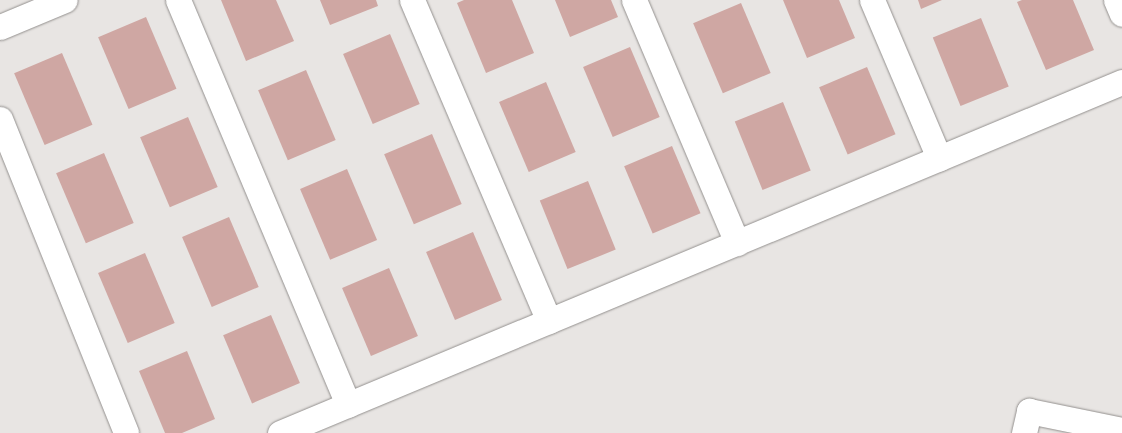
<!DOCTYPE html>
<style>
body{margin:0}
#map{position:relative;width:1122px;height:433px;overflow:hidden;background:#e8e5e3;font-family:"Open Sans",sans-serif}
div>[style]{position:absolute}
.building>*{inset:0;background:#cfa7a3;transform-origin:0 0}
.roads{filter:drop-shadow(0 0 1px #93908e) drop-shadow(0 0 1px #93908e)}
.minor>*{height:25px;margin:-12.5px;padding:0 12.5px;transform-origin:12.5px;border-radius:12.5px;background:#fff}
span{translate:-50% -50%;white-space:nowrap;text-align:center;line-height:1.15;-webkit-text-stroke:4px #e8e5e3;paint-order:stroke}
</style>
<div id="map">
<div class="building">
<i style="clip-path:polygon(221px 0,276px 0,294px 41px,246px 61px)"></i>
<i style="clip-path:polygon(320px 0,376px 0,378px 6px,330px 25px)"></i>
<i style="clip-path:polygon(464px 0,512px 0,534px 53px,486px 73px,457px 3px)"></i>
<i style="clip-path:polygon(555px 0,611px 0,618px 17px,570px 37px)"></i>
<i style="clip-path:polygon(783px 0,839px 0,855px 38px,807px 58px)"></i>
<i style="clip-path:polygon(918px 0,942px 0,921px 9px)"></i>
<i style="clip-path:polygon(1022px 0,1073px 0,1094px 50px,1046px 70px,1017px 2px)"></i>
<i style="left:741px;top:3px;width:76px;height:52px;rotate:67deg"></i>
<i style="left:146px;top:17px;width:78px;height:52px;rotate:67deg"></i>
<i style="left:981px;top:18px;width:74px;height:52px;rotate:68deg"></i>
<i style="left:390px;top:34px;width:76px;height:51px;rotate:67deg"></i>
<i style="left:630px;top:47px;width:76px;height:51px;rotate:67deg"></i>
<i style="left:62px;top:53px;width:78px;height:52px;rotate:67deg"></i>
<i style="left:867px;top:67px;width:73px;height:52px;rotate:67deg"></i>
<i style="left:306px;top:70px;width:76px;height:52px;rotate:67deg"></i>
<i style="left:546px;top:82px;width:76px;height:51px;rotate:67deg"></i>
<i style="left:783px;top:102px;width:74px;height:52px;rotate:68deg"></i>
<i style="left:188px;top:117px;width:76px;height:52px;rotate:67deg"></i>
<i style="left:432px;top:134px;width:76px;height:52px;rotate:67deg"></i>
<i style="left:672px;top:146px;width:73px;height:52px;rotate:67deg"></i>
<i style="left:104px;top:153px;width:76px;height:52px;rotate:67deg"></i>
<i style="left:347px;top:169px;width:77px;height:51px;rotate:67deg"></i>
<i style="left:588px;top:181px;width:74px;height:52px;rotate:68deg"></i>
<i style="left:229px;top:217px;width:76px;height:51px;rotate:67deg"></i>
<i style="left:473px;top:232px;width:74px;height:51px;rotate:67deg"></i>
<i style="left:145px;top:253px;width:76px;height:51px;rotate:67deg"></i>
<i style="left:389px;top:268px;width:74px;height:51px;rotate:67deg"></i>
<i style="left:271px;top:315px;width:74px;height:52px;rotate:67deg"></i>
<i style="clip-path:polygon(187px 351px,215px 419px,182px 433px,165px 433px,139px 371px)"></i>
</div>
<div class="roads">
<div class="minor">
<i style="left:178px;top:0;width:439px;rotate:67.2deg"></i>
<i style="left:412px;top:0;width:349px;rotate:66.9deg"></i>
<i style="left:634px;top:0;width:264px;rotate:67deg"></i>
<i style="left:872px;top:0;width:172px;rotate:67deg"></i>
<i style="left:1116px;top:0;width:15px;rotate:67deg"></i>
<i style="left:0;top:27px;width:70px;rotate:-22.6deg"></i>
<i style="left:0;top:119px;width:338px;rotate:68.1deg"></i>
<i style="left:280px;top:433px;width:912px;rotate:-22.63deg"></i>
<i style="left:1024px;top:433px;width:23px;rotate:-77deg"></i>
<i style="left:1029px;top:411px;width:95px;rotate:11.5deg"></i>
</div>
</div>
</div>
